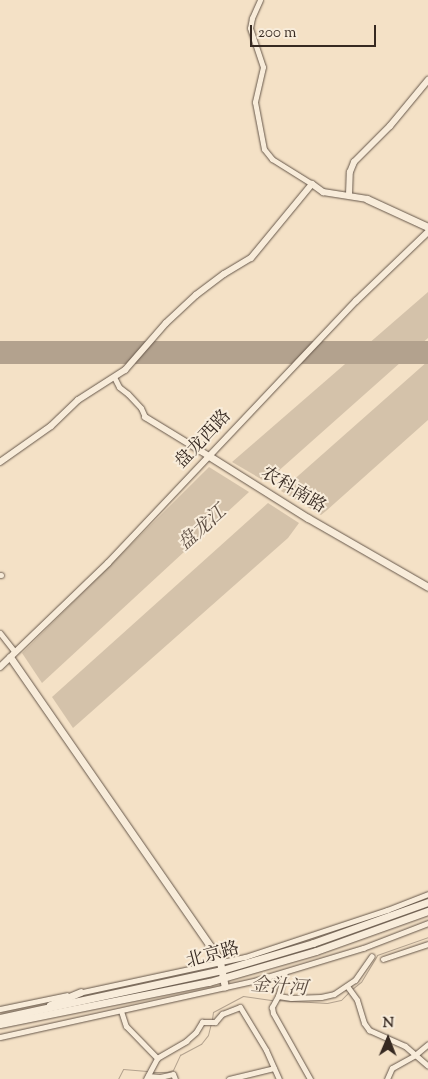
<!DOCTYPE html>
<meta charset="utf-8">
<style>
body{margin:0}
#map{position:relative;width:428px;height:1079px;overflow:hidden;background:#f4e1c6;font-family:"Sorts Mill Goudy","Noto Serif SC",serif}
div>[style]{position:absolute}
.green>*{inset:0;background:#d4c2aa}
.water>*{inset:0;background:#b3a28e;transform-origin:0 0}
.stream>*{height:1px;margin:-0.5px;padding:0 0.5px;transform-origin:0.5px;border-radius:0.5px;background:#b3a28e}
.roads{filter:drop-shadow(0 0 1px #66574a) drop-shadow(0 0 1px #66574a)}
.minor>*{height:5px;margin:-2.5px;padding:0 2.5px;transform-origin:2.5px;border-radius:2.5px;background:#f8ecda}
.tertiary>*{height:6px;margin:-3px;padding:0 3px;transform-origin:3px;border-radius:3px;background:#f8ecda}
.secondary>*{height:7px;margin:-3.5px;padding:0 3.5px;transform-origin:3.5px;border-radius:3.5px;background:#f8ecda}
span{translate:-50% -50%;white-space:nowrap;text-align:center;line-height:1.15;-webkit-text-stroke:4px #f8ecda;paint-order:stroke}
.street-label{font-size:18px;color:#362921}
.water-label{font-size:19px;color:#5c4d42;font-style:italic}
.north{position:absolute;left:363px;top:1014px;width:50px;height:50px;-webkit-text-stroke:4px #f8ecda;paint-order:stroke;rotate:1deg;font-size:14px;font-weight:700;line-height:20px;text-align:center;color:#362921}
.north::after{content:'';display:block;margin:auto;width:18px;height:22px;background:#362921;clip-path:polygon(50% 0,100% 100%,50% 72%,0 100%)}
.scale{position:absolute;left:250px;top:25px;width:126px;height:22px;box-sizing:border-box;border:2px solid #362921;border-top:0;padding-left:6px;font-size:15px;line-height:18px;white-space:nowrap;color:#362921;-webkit-text-stroke:4px #f8ecda;paint-order:stroke}
</style>
<div id="map">
<div class="green">
<i style="clip-path:polygon(428px 292px,428px 338px,266px 482px,232px 462px)"></i>
<i style="clip-path:polygon(428px 361px,428px 420px,326px 511px,321px 515px,281px 491px)"></i>
<i style="clip-path:polygon(209px 467px,249px 492px,42px 683px,22px 653px)"></i>
<i style="clip-path:polygon(268px 503px,299px 523px,288px 538px,73px 728px,52px 697px)"></i>
</div>
<div class="water">
<i style="left:428px;top:341px;width:23px;height:575px;rotate:90deg"></i>
</div>
<div class="stream">
<i style="left:352px;top:989px;width:11px;rotate:-38deg"></i>
<i style="left:361px;top:982px;width:31px;rotate:-59deg"></i>
<i style="left:377px;top:955px;width:54px;rotate:-19.4deg"></i>
<i style="left:277px;top:1000px;width:50px;rotate:3.4deg"></i>
<i style="left:327px;top:1003px;width:14px;rotate:-12deg"></i>
<i style="left:341px;top:1000px;width:11px;rotate:-45deg"></i>
<i style="left:212px;top:1019px;width:7px;rotate:-82deg"></i>
<i style="left:213px;top:1012px;width:34px;rotate:-28deg"></i>
<i style="left:243px;top:996px;width:30px;rotate:8deg"></i>
<i style="left:151px;top:1072px;width:16px"></i>
<i style="left:167px;top:1072px;width:6px;rotate:-18deg"></i>
<i style="left:173px;top:1070px;width:17px;rotate:-65deg"></i>
<i style="left:180px;top:1055px;width:24px;rotate:-28deg"></i>
<i style="left:201px;top:1044px;width:11px;rotate:-52deg"></i>
<i style="left:208px;top:1035px;width:12px;rotate:-76deg"></i>
<i style="left:118px;top:1079px;width:11px;rotate:-63deg"></i>
<i style="left:123px;top:1069px;width:24px;rotate:5deg"></i>
</div>
<div class="roads">
<div class="minor">
<i style="left:260px;top:0;width:20px;rotate:114deg"></i>
<i style="left:252px;top:18px;width:10px;rotate:101deg"></i>
<i style="left:250px;top:28px;width:41px;rotate:71.6deg"></i>
<i style="left:263px;top:67px;width:36px;rotate:103deg"></i>
<i style="left:255px;top:102px;width:48px;rotate:79.2deg"></i>
<i style="left:264px;top:149px;width:13px;rotate:51deg"></i>
<i style="left:272px;top:159px;width:47px;rotate:32deg"></i>
<i style="left:114px;top:377px;width:11px;rotate:63deg"></i>
<i style="left:119px;top:387px;width:11px;rotate:38deg"></i>
<i style="left:128px;top:394px;width:19px;rotate:47deg"></i>
<i style="left:141px;top:408px;width:10px;rotate:66deg"></i>
<i style="left:0;top:575px;width:1px"></i>
<i style="left:0;top:633px;width:24px;rotate:52deg"></i>
<i style="left:383px;top:959px;width:47px;rotate:-18.4deg"></i>
<i style="left:285px;top:972px;width:25px;rotate:106deg"></i>
<i style="left:278px;top:996px;width:13px;rotate:9deg"></i>
<i style="left:291px;top:998px;width:30px;rotate:-2deg"></i>
<i style="left:321px;top:997px;width:13px;rotate:-13deg"></i>
<i style="left:334px;top:994px;width:25px;rotate:-34deg"></i>
<i style="left:355px;top:980px;width:29px;rotate:-55deg"></i>
<i style="left:347px;top:986px;width:17px;rotate:54deg"></i>
<i style="left:357px;top:1000px;width:24px;rotate:73deg"></i>
<i style="left:364px;top:1023px;width:9px;rotate:54deg"></i>
<i style="left:369px;top:1030px;width:39px;rotate:24deg"></i>
<i style="left:405px;top:1046px;width:30px;rotate:41deg"></i>
<i style="left:78px;top:993px;width:171px;rotate:-12.2deg"></i>
<i style="left:245px;top:957px;width:150px;rotate:-18.3deg"></i>
<i style="left:387px;top:910px;width:44px;rotate:-21.3deg"></i>
<i style="left:278px;top:996px;width:13px;rotate:119deg"></i>
<i style="left:272px;top:1007px;width:6px;rotate:81deg"></i>
<i style="left:273px;top:1013px;width:76px;rotate:60.7deg"></i>
<i style="left:0;top:1009px;width:68px;rotate:-11.8deg"></i>
<i style="left:121px;top:1011px;width:16px;rotate:72deg"></i>
<i style="left:126px;top:1026px;width:45px;rotate:45.9deg"></i>
<i style="left:0;top:1037px;width:263px;rotate:-12.5deg"></i>
<i style="left:257px;top:980px;width:111px;rotate:-16.8deg"></i>
<i style="left:363px;top:948px;width:70px;rotate:-21deg"></i>
<i style="left:148px;top:1076px;width:12px;rotate:5deg"></i>
<i style="left:160px;top:1077px;width:13px;rotate:-13deg"></i>
<i style="left:173px;top:1074px;width:5px;rotate:68deg"></i>
<i style="left:146px;top:1079px;width:24px;rotate:-62deg"></i>
<i style="left:157px;top:1058px;width:34px;rotate:-30deg"></i>
<i style="left:186px;top:1041px;width:13px;rotate:-42deg"></i>
<i style="left:196px;top:1032px;width:12px;rotate:-59deg"></i>
<i style="left:202px;top:1022px;width:13px"></i>
<i style="left:215px;top:1022px;width:11px;rotate:-49deg"></i>
<i style="left:222px;top:1014px;width:19px;rotate:-21deg"></i>
<i style="left:240px;top:1007px;width:50px;rotate:58.8deg"></i>
<i style="left:266px;top:1050px;width:32px;rotate:66deg"></i>
<i style="left:229px;top:1079px;width:46px;rotate:-13.7deg"></i>
<i style="left:387px;top:1079px;width:12px;rotate:-66deg"></i>
<i style="left:392px;top:1068px;width:26px;rotate:-29deg"></i>
<i style="left:415px;top:1055px;width:17px;rotate:-40deg"></i>
</div>
<div class="tertiary">
<i style="left:349px;top:195px;width:23px;rotate:-88deg"></i>
<i style="left:350px;top:172px;width:11px;rotate:-68deg"></i>
<i style="left:354px;top:162px;width:51px;rotate:-45deg"></i>
<i style="left:390px;top:126px;width:60px;rotate:-50.4deg"></i>
<i style="left:145px;top:417px;width:75px;rotate:31.4deg"></i>
<i style="left:0;top:462px;width:62px;rotate:-35.2deg"></i>
<i style="left:51px;top:426px;width:37px;rotate:-44deg"></i>
<i style="left:78px;top:400px;width:56px;rotate:-32.6deg"></i>
<i style="left:125px;top:370px;width:62px;rotate:-48.9deg"></i>
<i style="left:166px;top:323px;width:41px;rotate:-43deg"></i>
<i style="left:196px;top:295px;width:35px;rotate:-37deg"></i>
<i style="left:224px;top:274px;width:31px;rotate:-31deg"></i>
<i style="left:251px;top:258px;width:96px;rotate:-50.5deg"></i>
<i style="left:312px;top:184px;width:14px;rotate:36deg"></i>
<i style="left:323px;top:192px;width:45px;rotate:9deg"></i>
<i style="left:0;top:667px;width:150px;rotate:-43.9deg"></i>
<i style="left:108px;top:563px;width:361px;rotate:-46.6deg"></i>
<i style="left:356px;top:301px;width:100px;rotate:-43.8deg"></i>
</div>
<div class="secondary">
<i style="left:367px;top:199px;width:67px;rotate:24.7deg"></i>
<i style="left:209px;top:456px;width:117px;rotate:32.1deg"></i>
<i style="left:308px;top:518px;width:138px;rotate:29.9deg"></i>
<i style="left:10px;top:657px;width:361px;rotate:55.3deg"></i>
<i style="left:216px;top:954px;width:9px;rotate:63deg"></i>
<i style="left:220px;top:962px;width:25px;rotate:79deg"></i>
<i style="left:50px;top:1005px;width:33px;rotate:-23deg"></i>
<i style="left:0;top:1018px;width:227px;rotate:-12.2deg"></i>
<i style="left:222px;top:970px;width:95px;rotate:-16.5deg"></i>
<i style="left:313px;top:943px;width:122px;rotate:-19.6deg"></i>
<i style="left:0;top:1024px;width:213px;rotate:-11.4deg"></i>
<i style="left:209px;top:982px;width:111px;rotate:-16.2deg"></i>
<i style="left:316px;top:951px;width:119px;rotate:-19.7deg"></i>
</div>
</div>
<div class="street-label">
<span style="left:204px;top:440px;rotate:-47deg">盘龙西路</span>
<span style="left:293px;top:491px;rotate:31deg">农科南路</span>
<span style="left:213px;top:956px;rotate:-15deg">北京路</span>
</div>
<div class="water-label">
<span style="left:203px;top:529px;rotate:-42deg">盘龙江</span>
<span style="left:279px;top:988px;rotate:4deg">金汁河</span>
</div>
<div class="north">N</div>
<div class="scale">200 m</div>
</div>
